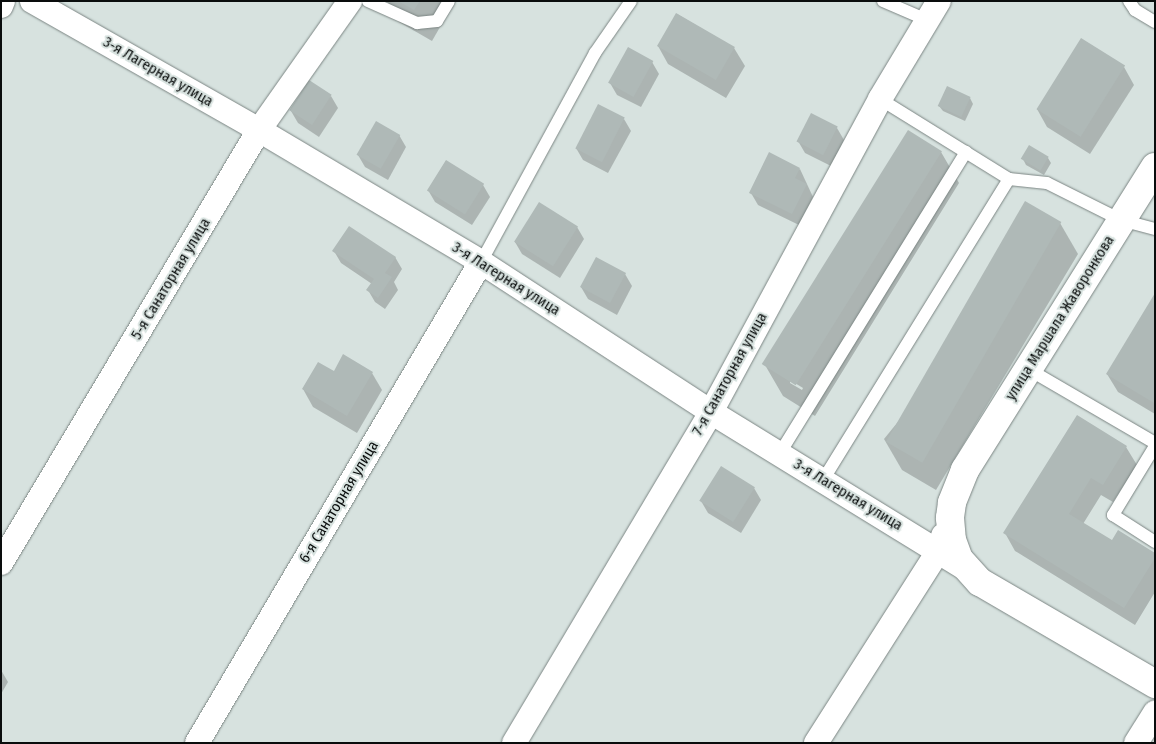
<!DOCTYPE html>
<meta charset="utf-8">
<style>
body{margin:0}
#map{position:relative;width:1156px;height:744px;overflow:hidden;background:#d7e2df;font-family:"Fira Sans Condensed",sans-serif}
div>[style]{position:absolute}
.shadow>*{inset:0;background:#0003}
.building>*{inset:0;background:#afb9b7;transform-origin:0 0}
.roads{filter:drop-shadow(0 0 1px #7b8583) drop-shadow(0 0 1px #7b8583)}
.service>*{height:12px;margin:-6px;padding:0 6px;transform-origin:6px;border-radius:6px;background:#fff}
.minor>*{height:24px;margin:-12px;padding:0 12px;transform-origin:12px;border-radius:12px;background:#fff}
.secondary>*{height:28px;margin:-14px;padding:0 14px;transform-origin:14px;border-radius:14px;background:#fff}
span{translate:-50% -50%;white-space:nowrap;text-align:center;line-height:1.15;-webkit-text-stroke:4px #d7e2df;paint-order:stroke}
.street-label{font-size:15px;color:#0a0d0d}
.frame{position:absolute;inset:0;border:2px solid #0a0d0d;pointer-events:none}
</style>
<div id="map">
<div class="shadow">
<i style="clip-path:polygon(387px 1px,455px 1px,432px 41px,399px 22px)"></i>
<i style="clip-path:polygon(677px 14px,734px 48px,745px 66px,726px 98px,668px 64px,658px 46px)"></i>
<i style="clip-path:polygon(652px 62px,659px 74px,641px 107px,617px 95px,610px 83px)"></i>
<i style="clip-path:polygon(1124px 67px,1134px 85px,1090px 154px,1047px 127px,1037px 109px)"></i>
<i style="clip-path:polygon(331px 96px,338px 108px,319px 137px,298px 123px,291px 111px)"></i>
<i style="clip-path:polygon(970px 98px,973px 104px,965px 121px,943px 111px,939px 106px)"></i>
<i style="clip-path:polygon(624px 119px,631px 131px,608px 173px,583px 160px,576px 148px)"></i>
<i style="clip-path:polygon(837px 128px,844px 140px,831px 166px,805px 153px,798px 141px)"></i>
<i style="clip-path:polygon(399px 135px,406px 147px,388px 180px,365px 167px,358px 155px)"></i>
<i style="clip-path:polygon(evenodd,941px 152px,959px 183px,815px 416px,783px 396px,765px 365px,941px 152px,790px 380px,803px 388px,802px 390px,790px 383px,790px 380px)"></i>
<i style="clip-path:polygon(1048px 158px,1051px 163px,1044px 175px,1026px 165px,1023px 159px)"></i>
<i style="clip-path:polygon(446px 161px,483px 185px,490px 197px,472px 225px,435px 202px,428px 190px)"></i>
<i style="clip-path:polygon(800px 169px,813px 197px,799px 225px,758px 205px,751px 193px)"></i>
<i style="clip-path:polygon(539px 204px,577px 227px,584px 239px,560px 278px,522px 254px,515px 242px)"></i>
<i style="clip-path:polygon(1060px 223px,1078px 254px,936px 490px,902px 470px,884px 439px)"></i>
<i style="clip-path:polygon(334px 251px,395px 257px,402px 269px,394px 282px,398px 290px,385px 309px,375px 302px,368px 290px,372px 284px,341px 263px)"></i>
<i style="clip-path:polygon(625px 274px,632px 286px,617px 315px,588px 299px,581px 287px)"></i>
<i style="clip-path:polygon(1155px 295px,1155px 414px,1118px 392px,1107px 374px)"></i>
<i style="clip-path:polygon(334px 372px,372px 373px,382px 390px,357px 433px,313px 407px,303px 389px)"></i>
<i style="clip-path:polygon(1077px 417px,1126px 447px,1137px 465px,1113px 502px,1101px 495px,1083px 524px,1112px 542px,1155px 555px,1155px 592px,1135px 625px,1015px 551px,1005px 533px)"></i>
<i style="clip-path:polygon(754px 488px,761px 500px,741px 533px,708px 513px,701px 501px)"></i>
<i style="clip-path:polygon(1px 670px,8px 682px,1px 694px)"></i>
</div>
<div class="building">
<i style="clip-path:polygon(398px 1px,420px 1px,414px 10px)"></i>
<i style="left:676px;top:13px;width:68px;height:38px;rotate:30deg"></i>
<i style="left:1081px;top:38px;width:52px;height:84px;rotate:32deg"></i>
<i style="left:628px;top:47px;width:29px;height:41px;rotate:29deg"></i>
<i style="left:309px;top:80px;width:27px;height:36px;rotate:33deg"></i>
<i style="left:947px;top:86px;width:26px;height:22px;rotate:25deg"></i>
<i style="left:598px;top:104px;width:30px;height:50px;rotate:27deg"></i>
<i style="left:811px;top:113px;width:30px;height:32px;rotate:27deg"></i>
<i style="left:376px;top:121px;width:28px;height:39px;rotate:30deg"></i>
<i style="left:908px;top:130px;width:40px;height:276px;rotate:32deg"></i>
<i style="left:1029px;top:145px;width:23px;height:16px;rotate:31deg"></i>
<i style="clip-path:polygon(769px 152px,800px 168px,795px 178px,807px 184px,792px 214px,749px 193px)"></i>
<i style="left:446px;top:160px;width:45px;height:36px;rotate:32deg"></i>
<i style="left:1025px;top:201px;width:42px;height:278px;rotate:30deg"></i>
<i style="left:539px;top:202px;width:46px;height:47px;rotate:32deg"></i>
<i style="clip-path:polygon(349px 226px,396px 257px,385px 273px,392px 277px,378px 298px,366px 290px,374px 279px,332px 251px)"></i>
<i style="left:596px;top:257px;width:34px;height:34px;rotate:28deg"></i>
<i style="clip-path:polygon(1155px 293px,1155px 402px,1154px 403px,1106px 374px)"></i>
<i style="clip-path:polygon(343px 354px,373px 372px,347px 416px,302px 389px,318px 362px,334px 371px)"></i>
<i style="clip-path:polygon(1077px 415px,1127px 446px,1103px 485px,1091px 478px,1069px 514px,1112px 540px,1118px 530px,1155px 553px,1155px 558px,1124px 608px,1003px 533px)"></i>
<i style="left:721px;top:466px;width:40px;height:41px;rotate:32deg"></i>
</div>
<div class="roads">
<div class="service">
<i style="left:368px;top:1px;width:54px;rotate:24.2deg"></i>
<i style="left:417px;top:23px;width:20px;rotate:-6deg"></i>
<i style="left:437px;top:21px;width:23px;rotate:-59deg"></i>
<i style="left:883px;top:1px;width:48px;rotate:23.4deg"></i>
<i style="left:1129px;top:1px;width:11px;rotate:56deg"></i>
<i style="left:1135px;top:10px;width:23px;rotate:31deg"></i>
<i style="left:880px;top:99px;width:152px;rotate:31.8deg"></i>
<i style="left:481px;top:262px;width:238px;rotate:-61.4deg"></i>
<i style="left:595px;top:53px;width:63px;rotate:-55.3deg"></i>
<i style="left:1028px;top:369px;width:147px;rotate:30.2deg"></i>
<i style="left:1155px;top:446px;width:81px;rotate:121.3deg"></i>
<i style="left:1113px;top:515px;width:50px;rotate:32.7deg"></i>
<i style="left:780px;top:453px;width:354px;rotate:-58.3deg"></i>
<i style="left:823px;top:480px;width:354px;rotate:-58.3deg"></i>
<i style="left:1009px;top:179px;width:38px;rotate:6deg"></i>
<i style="left:1047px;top:183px;width:83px;rotate:26.6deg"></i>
<i style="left:1121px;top:220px;width:35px;rotate:15deg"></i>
</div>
<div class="minor">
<i style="left:32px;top:1px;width:261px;rotate:29.6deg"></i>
<i style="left:259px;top:130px;width:258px;rotate:30.7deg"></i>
<i style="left:481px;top:262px;width:275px;rotate:33.1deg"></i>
<i style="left:711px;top:412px;width:303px;rotate:31.6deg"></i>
<i style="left:1px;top:6px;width:5px;rotate:-68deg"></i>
<i style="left:1px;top:563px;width:504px;rotate:-59.21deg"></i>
<i style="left:259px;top:130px;width:158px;rotate:-54.8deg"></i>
<i style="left:197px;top:743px;width:559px;rotate:-59.44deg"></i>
<i style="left:514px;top:743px;width:385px;rotate:-59.2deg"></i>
<i style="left:711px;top:412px;width:356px;rotate:-61.6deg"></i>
<i style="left:880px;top:99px;width:114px;rotate:-59deg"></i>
<i style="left:816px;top:743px;width:229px;rotate:-57.5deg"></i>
<i style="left:939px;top:550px;width:15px;rotate:-74deg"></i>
<i style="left:1136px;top:743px;width:36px;rotate:-58deg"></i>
</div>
<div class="secondary">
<i style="left:1155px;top:167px;width:358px;rotate:122.1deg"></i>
<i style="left:965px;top:470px;width:35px;rotate:112deg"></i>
<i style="left:952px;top:503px;width:15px;rotate:98deg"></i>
<i style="left:950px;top:518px;width:22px;rotate:85deg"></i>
<i style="left:952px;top:540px;width:20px;rotate:70deg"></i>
<i style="left:959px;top:559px;width:31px;rotate:48deg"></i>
<i style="left:980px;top:582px;width:203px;rotate:30.2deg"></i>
</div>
</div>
<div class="street-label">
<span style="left:158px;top:72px;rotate:30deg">3-я Лагерная улица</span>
<span style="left:171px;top:279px;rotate:-59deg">5-я Санаторная улица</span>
<span style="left:506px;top:279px;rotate:32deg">3-я Лагерная улица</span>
<span style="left:1060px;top:318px;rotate:-58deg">улица Маршала Жаворонкова</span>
<span style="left:730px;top:374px;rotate:-61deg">7-я Санаторная улица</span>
<span style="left:848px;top:495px;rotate:31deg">3-я Лагерная улица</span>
<span style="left:339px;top:502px;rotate:-59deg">6-я Санаторная улица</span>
</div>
<div class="frame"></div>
</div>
